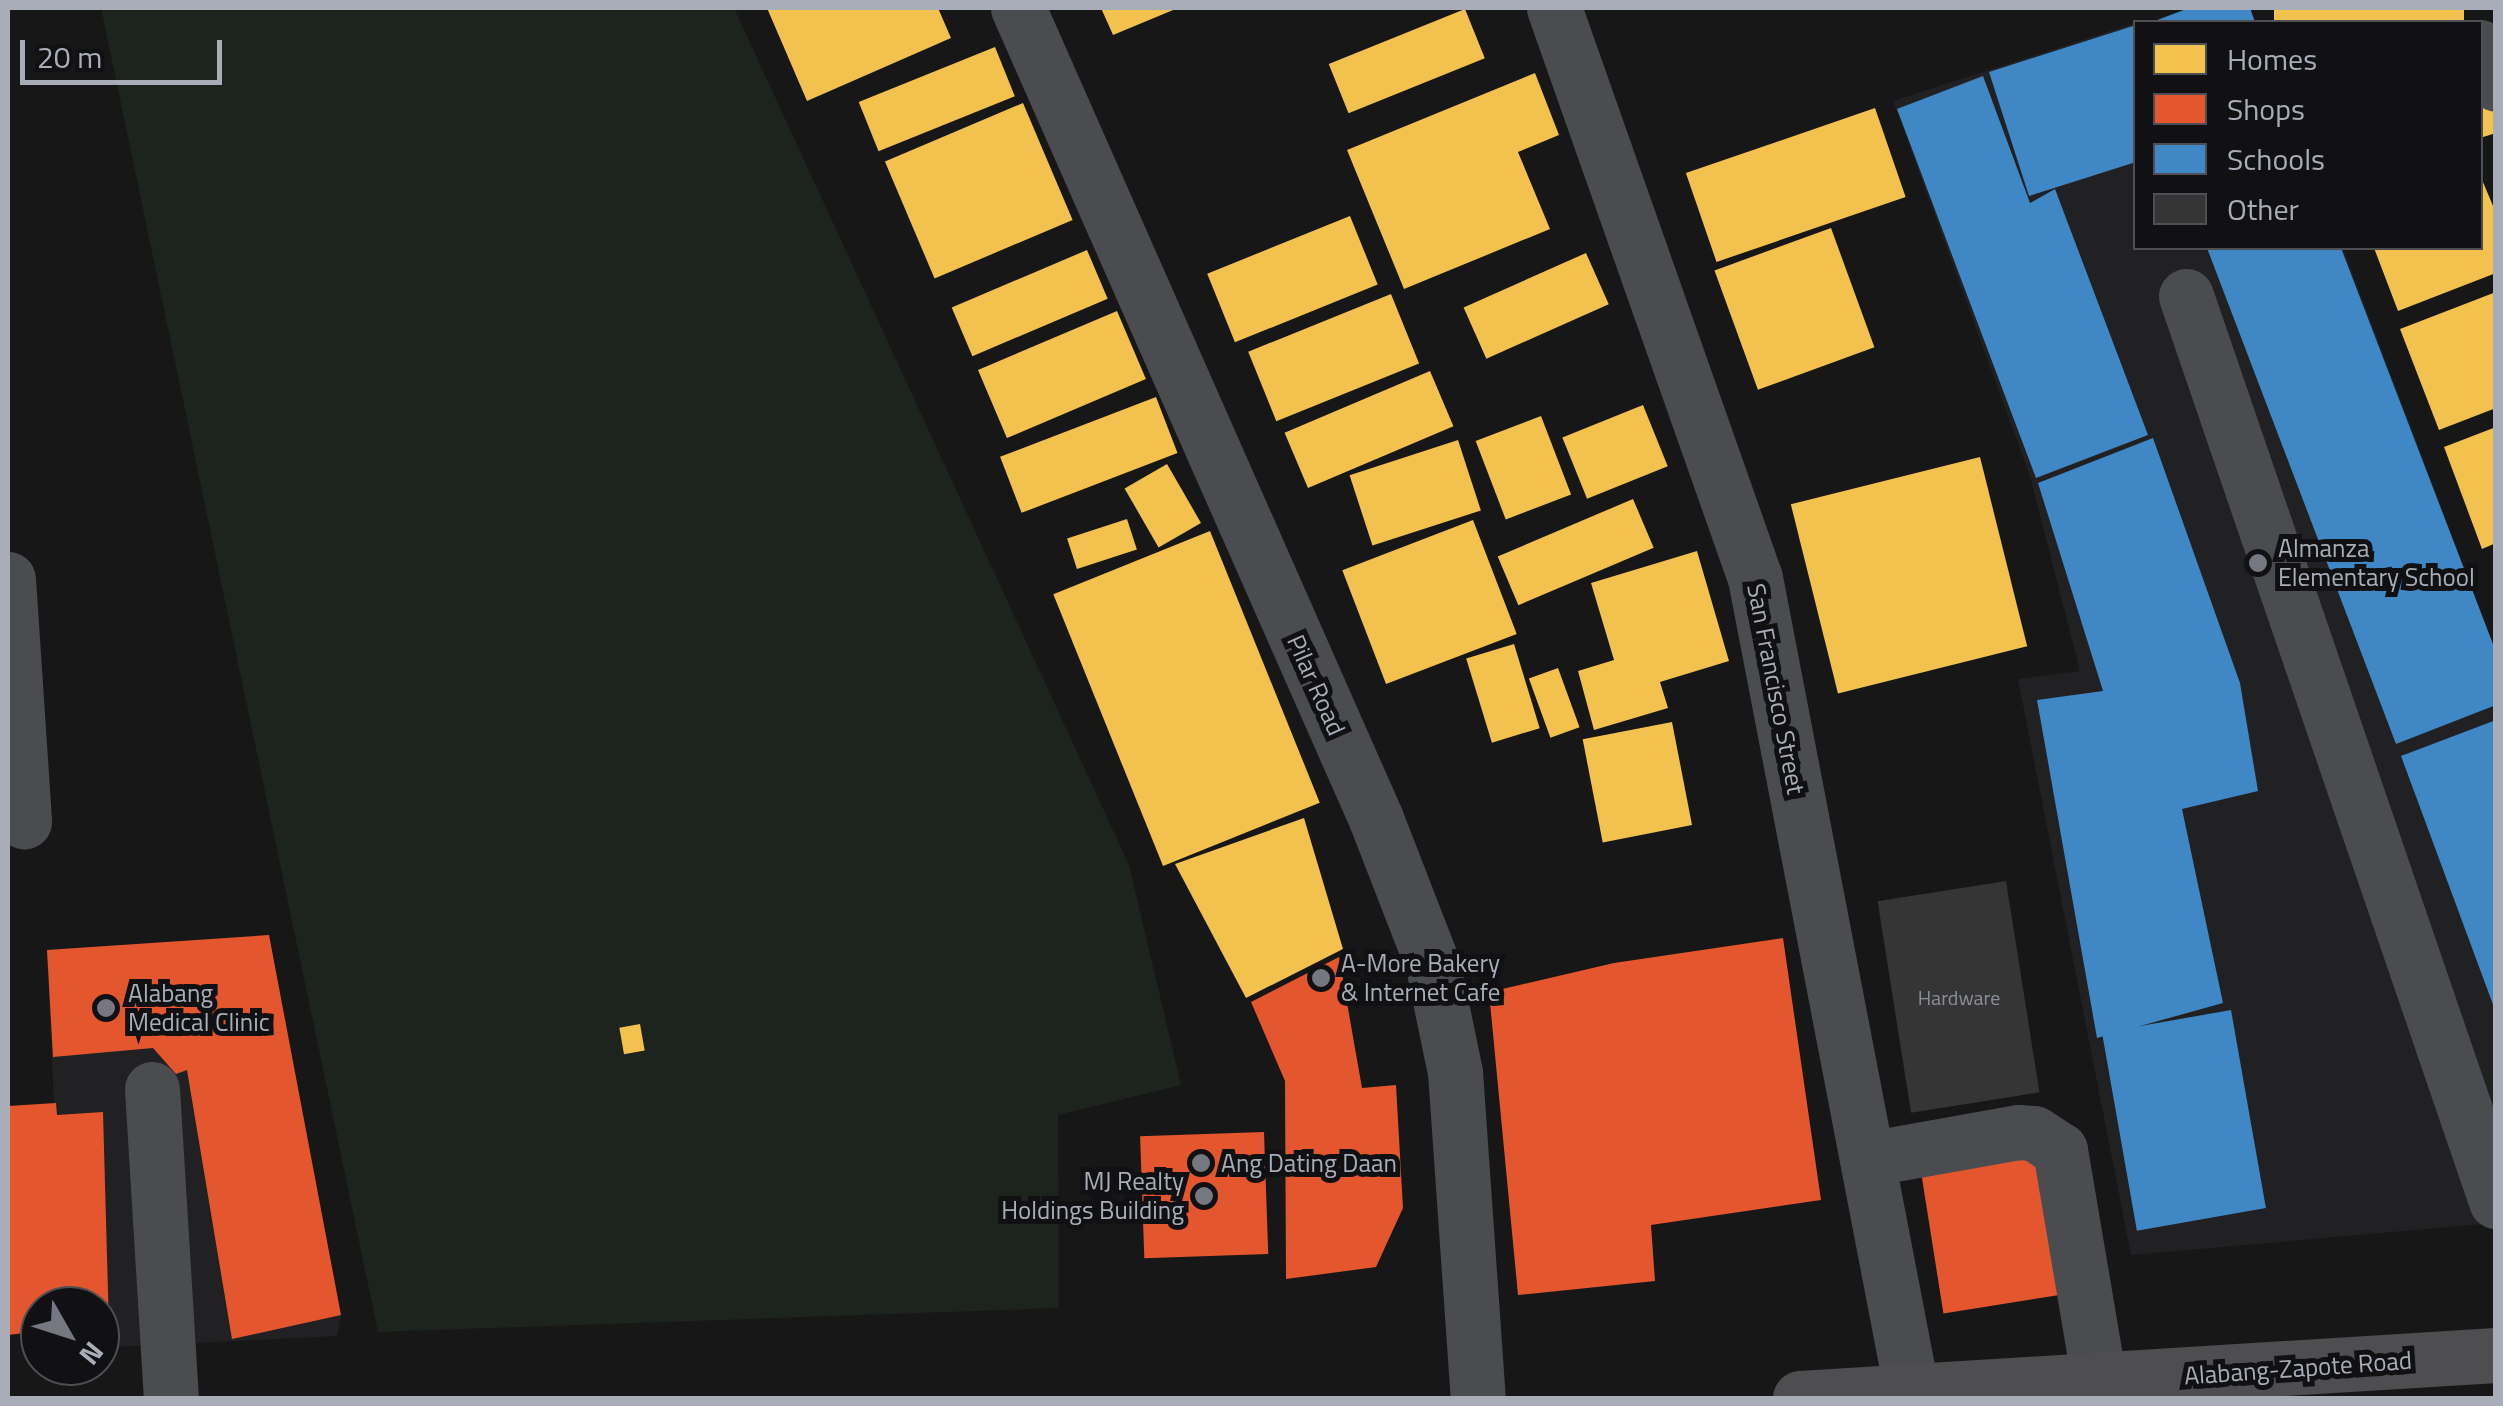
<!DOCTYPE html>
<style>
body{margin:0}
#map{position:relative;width:2503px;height:1406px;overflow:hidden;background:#171717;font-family:"Titillium Web",sans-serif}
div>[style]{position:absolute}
.built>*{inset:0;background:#212123}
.green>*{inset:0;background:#1d241e}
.homes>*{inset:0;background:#f2c14e;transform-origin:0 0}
.shops>*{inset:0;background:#e4572e;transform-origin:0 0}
.schools>*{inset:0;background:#3f88c5;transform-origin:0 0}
.building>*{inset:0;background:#353536;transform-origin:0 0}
.minor>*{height:55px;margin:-27.5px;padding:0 27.5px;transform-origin:27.5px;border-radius:27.5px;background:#4b4c50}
.highway>*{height:55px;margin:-27.5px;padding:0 27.5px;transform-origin:27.5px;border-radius:27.5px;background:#4e4e51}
.dots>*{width:28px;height:28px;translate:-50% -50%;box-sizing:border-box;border:5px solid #111113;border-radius:50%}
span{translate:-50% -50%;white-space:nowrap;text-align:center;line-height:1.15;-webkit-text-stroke:10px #111113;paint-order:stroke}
.number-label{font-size:20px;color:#8b8f98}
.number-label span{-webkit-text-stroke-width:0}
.poi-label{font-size:25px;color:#a8adb8}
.left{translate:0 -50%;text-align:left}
.right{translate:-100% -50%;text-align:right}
.street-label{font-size:25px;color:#a8adb8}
.frame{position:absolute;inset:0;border:10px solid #a8adb8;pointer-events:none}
.legend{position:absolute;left:2133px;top:20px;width:350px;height:230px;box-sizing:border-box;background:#111113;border:2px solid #4d4f55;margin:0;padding:12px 18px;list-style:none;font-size:30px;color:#a8adb8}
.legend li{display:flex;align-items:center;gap:20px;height:50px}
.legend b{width:50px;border:2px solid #4d4f55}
.north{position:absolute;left:20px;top:1286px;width:100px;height:100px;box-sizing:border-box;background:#111113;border:2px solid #4d4f55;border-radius:50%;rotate:129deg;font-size:28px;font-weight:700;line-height:40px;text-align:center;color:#a8adb8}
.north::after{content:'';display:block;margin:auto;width:35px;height:45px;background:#757880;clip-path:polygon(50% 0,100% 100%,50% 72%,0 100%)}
.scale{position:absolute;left:20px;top:40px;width:202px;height:45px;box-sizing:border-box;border:5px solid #a8adb8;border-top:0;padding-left:12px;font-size:30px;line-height:35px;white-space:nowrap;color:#a8adb8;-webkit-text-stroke:8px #111113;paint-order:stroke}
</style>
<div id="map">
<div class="built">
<i style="clip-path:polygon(2135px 23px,2136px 248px,2343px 248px,2495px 649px,2495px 1223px,2131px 1255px,2018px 679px,2080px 671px,2030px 476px,1893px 101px)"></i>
<i style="clip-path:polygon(269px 935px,341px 1315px,337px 1336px,100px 1348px,100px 1306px,63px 1306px,47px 950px)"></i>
</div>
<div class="green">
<i style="clip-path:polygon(101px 8px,734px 8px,1129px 865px,1181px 1085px,1058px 1115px,1059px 1308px,378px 1332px)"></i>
</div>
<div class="homes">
<i style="clip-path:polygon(767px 8px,938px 8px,951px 38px,807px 101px)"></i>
<i style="clip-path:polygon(1101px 8px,1178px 8px,1113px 35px)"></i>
<i style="left:2274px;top:8px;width:190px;height:15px"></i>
<i style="left:1465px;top:9px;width:53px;height:147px;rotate:68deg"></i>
<i style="left:995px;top:47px;width:53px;height:147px;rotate:68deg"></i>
<i style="clip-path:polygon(2480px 48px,2496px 84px,2496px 133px,2480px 138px)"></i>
<i style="clip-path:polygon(1535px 73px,1559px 135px,1518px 152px,1550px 229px,1404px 289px,1347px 150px)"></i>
<i style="left:1023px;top:103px;width:127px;height:150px;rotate:67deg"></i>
<i style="left:1875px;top:108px;width:94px;height:200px;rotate:71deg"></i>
<i style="clip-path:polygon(2480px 175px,2496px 213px,2496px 273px,2398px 311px,2374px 248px,2480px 248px)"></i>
<i style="left:1350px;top:216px;width:74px;height:154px;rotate:68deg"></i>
<i style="left:1831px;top:228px;width:127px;height:124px;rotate:70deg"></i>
<i style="left:1087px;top:250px;width:53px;height:147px;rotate:67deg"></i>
<i style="left:1586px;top:253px;width:56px;height:134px;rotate:66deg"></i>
<i style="clip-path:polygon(2496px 292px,2496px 408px,2439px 430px,2400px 329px)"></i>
<i style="left:1391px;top:294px;width:75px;height:154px;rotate:68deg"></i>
<i style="left:1117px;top:311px;width:74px;height:151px;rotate:67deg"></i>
<i style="left:1430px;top:371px;width:60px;height:158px;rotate:67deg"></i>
<i style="left:1156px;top:397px;width:60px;height:167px;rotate:69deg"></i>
<i style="left:1643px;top:405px;width:66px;height:87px;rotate:68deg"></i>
<i style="left:1541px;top:416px;width:84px;height:70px;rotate:69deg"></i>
<i style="clip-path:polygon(2496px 427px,2496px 543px,2482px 549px,2444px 447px)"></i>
<i style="left:1458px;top:440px;width:74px;height:114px;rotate:72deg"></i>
<i style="left:1980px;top:457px;width:195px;height:195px;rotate:76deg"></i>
<i style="left:1167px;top:464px;width:68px;height:49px;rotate:60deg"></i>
<i style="left:1633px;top:499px;width:53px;height:147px;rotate:67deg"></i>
<i style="left:1127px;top:519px;width:32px;height:63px;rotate:72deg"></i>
<i style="left:1473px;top:520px;width:122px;height:140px;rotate:69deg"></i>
<i style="left:1210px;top:531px;width:293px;height:169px;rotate:68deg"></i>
<i style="clip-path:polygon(1697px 551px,1729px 661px,1660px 682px,1668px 708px,1594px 730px,1578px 671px,1614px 660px,1591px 583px)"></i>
<i style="left:1514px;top:644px;width:88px;height:50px;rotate:73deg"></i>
<i style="left:1558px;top:668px;width:63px;height:31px;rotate:70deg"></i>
<i style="left:1672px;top:722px;width:105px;height:91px;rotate:79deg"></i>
<i style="clip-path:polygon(1304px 818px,1343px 949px,1246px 998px,1175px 864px)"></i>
<i style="left:640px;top:1024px;width:27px;height:21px;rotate:80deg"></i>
</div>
<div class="shops">
<i style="clip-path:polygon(269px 935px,341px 1315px,232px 1339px,187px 1070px,176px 1074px,153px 1048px,53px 1057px,47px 950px)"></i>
<i style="clip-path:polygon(1783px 938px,1821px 1200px,1651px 1225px,1655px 1281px,1518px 1295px,1489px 992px,1614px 963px)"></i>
<i style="clip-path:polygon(1339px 957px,1362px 1088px,1396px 1085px,1403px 1208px,1376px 1267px,1286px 1279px,1285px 1081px,1251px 1002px)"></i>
<i style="clip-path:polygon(56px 1103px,57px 1115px,103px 1112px,109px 1328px,100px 1328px,100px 1306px,40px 1306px,40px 1331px,8px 1335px,8px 1106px)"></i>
<i style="left:1264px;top:1132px;width:122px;height:124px;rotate:88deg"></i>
<i style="left:2048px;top:1149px;width:146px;height:129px;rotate:81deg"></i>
</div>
<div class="schools">
<i style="clip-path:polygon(2189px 8px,2250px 8px,2255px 22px,2152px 22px)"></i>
<i style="clip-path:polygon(2136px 25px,2136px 162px,2029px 196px,1989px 72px)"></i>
<i style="clip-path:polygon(1983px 76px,2030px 203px,2055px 189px,2148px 435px,2036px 478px,1897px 109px)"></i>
<i style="clip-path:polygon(2207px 248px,2341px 248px,2496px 652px,2496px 705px,2396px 744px)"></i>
<i style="clip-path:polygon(2153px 438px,2240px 683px,2258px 791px,2182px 809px,2223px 1003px,2097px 1038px,2037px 700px,2103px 691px,2038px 483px)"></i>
<i style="clip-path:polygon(2496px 720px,2496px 1010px,2495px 1010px,2401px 756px)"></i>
<i style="left:2231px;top:1010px;width:201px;height:131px;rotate:80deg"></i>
</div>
<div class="building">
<i style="left:2006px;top:881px;width:214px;height:130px;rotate:81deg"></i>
</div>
<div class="minor">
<i style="left:1018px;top:8px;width:887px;rotate:66.18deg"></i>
<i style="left:1376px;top:819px;width:158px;rotate:68.8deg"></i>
<i style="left:1433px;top:966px;width:108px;rotate:78.3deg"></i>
<i style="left:1455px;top:1072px;width:327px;rotate:86deg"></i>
<i style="left:1554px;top:8px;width:604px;rotate:70.58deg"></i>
<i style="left:1755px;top:578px;width:830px;rotate:79.1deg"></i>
<i style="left:2480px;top:47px;width:40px;rotate:66.6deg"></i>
<i style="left:2186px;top:296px;width:957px;rotate:71.09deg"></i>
<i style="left:8px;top:579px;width:243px;rotate:86.2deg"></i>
<i style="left:152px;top:1089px;width:310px;rotate:86.5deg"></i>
<i style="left:1867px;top:1159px;width:153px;rotate:-10.1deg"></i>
<i style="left:2018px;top:1132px;width:16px;rotate:4deg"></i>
<i style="left:2034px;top:1133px;width:31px;rotate:33deg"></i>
<i style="left:2060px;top:1150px;width:233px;rotate:80.4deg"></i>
</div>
<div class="highway">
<i style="left:1800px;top:1398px;width:697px;rotate:-3.54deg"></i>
</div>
<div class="dots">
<i style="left:2258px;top:563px;background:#757880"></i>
<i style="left:1321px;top:978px;background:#757880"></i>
<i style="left:106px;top:1008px;background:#757880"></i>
<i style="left:1201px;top:1163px;background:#757880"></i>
<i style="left:1204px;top:1196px;background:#757880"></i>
</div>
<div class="number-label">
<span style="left:1959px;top:997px">Hardware</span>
</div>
<div class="poi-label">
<span class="left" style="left:2278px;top:563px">Almanza<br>Elementary School</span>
<span class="left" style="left:1341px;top:978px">A-More Bakery<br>&amp; Internet Cafe</span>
<span class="left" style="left:128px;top:1008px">Alabang<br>Medical Clinic</span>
<span class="left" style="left:1221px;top:1163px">Ang Dating Daan</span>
<span class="right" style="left:1184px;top:1196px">MJ Realty<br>Holdings Building</span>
</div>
<div class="street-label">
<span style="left:1316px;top:685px;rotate:66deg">Pilar Road</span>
<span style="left:1776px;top:689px;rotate:79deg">San Francisco Street</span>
<span style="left:2298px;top:1368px;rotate:-4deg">Alabang-Zapote Road</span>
</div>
<div class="frame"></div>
<ul class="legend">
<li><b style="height:28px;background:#f2c14e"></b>Homes</li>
<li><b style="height:28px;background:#e4572e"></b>Shops</li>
<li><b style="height:28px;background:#3f88c5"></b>Schools</li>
<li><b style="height:28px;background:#353536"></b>Other</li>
</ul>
<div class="north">N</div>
<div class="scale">20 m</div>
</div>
